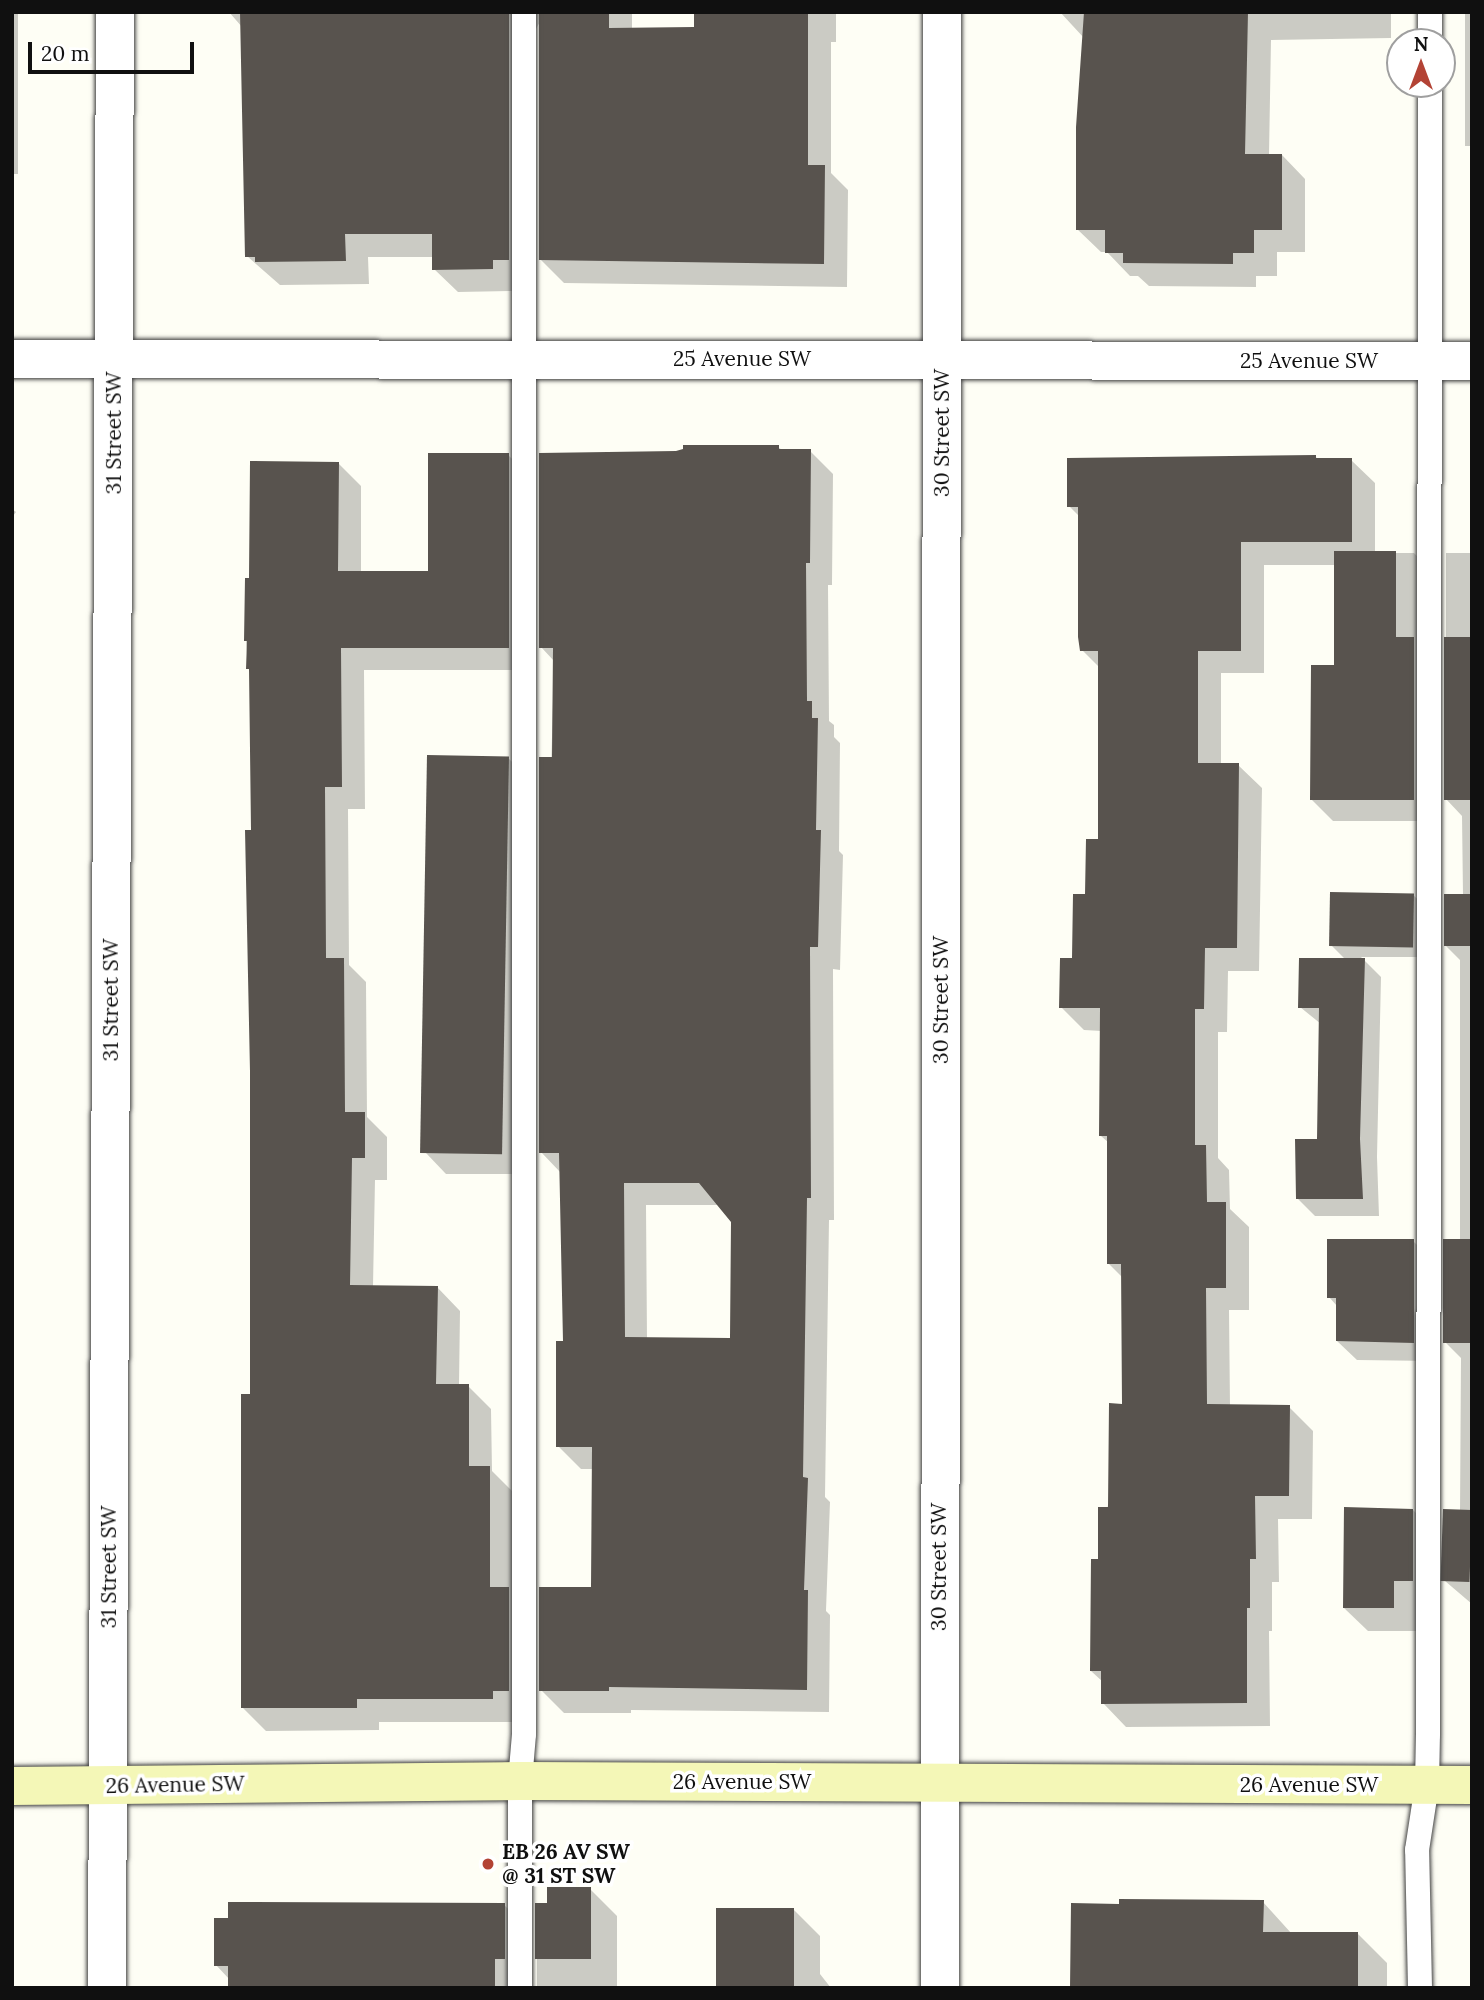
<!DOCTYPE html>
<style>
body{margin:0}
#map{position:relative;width:1484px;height:2000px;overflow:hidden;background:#fefef5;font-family:Lora,serif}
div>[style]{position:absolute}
.shadow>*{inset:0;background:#0003;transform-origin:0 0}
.building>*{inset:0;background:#58534e;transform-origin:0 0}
.roads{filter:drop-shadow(0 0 2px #434343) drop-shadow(0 0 2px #434343)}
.lane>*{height:24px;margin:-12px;padding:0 12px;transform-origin:12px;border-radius:12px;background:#fff}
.street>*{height:38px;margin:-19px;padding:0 19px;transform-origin:19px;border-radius:19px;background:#fff}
.secondary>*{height:38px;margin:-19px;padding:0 19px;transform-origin:19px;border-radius:19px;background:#f4f7b7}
.dots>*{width:19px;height:19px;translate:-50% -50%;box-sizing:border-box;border:4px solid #fff;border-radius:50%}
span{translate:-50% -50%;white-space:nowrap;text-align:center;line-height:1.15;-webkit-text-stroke:7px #fff;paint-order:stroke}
.street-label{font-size:21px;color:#101010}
.poi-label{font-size:21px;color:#101010;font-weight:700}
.left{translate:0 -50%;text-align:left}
.frame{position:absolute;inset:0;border:14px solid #101010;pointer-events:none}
.north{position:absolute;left:1386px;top:28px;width:70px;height:70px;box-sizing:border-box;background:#fff;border:2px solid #9f9f9f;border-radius:50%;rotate:0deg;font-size:19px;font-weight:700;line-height:28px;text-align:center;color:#101010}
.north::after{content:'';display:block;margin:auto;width:24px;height:32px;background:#b34335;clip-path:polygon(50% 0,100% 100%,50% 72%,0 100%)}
.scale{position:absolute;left:28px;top:42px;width:166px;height:32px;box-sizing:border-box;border:4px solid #101010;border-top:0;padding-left:9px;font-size:21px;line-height:24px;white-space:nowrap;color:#101010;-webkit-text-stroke:5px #fff;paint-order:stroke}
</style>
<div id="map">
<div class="shadow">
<i style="left:12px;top:12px;width:6px;height:162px"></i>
<i style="clip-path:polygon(229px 12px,632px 12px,632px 30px,696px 29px,696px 12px,841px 12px,836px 13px,836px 42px,831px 42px,831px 173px,848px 190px,847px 287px,564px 283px,541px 260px,541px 20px,532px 36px,515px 291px,458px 292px,434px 269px,434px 257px,368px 257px,369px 284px,280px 285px,247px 256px,242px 27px)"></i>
<i style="clip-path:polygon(1060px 12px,1396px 12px,1391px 12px,1391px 38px,1271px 40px,1269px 155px,1282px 155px,1305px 179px,1305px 252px,1277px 252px,1277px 276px,1256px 276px,1256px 287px,1149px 286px,1138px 276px,1130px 276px,1107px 252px,1101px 252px,1077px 229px,1084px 38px)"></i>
<i style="left:1465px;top:12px;width:7px;height:134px"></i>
<i style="clip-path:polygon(evenodd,778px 447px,782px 450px,810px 451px,833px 474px,832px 585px,828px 585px,829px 721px,834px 725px,834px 737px,840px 743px,839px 851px,843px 855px,840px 970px,833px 969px,834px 1220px,829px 1220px,825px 1497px,830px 1502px,826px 1611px,830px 1615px,829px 1712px,631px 1710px,631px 1713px,564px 1713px,541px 1690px,593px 1589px,594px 1469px,581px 1469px,558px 1446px,565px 1343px,561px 1173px,541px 1152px,554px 661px,541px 647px,676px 453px,778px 447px,646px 1205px,720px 1205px,733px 1221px,732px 1340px,647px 1339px,646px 1205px)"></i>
<i style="clip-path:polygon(508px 455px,532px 478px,532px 670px,364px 670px,365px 809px,348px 809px,349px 965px,366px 982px,367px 1117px,387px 1137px,387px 1180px,375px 1180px,373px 1287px,437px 1287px,460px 1311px,459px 1386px,468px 1386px,491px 1409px,492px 1471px,512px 1491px,516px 1722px,379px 1722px,379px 1730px,266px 1731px,243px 1708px,252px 1396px,253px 831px,251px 672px,248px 668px,246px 641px,250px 580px,338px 463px,361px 486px,361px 573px,430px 573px)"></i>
<i style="clip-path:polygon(1316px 457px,1318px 460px,1351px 460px,1375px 483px,1375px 553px,1414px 553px,1435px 575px,1435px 821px,1333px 821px,1311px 799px,1336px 667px,1336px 565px,1264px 565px,1264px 673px,1221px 673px,1221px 765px,1238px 765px,1262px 788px,1259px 971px,1228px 971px,1227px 1032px,1218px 1032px,1218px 1158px,1229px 1170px,1230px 1209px,1249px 1227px,1249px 1310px,1229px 1310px,1230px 1406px,1289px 1407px,1313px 1431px,1312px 1519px,1278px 1519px,1279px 1582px,1272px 1582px,1272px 1631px,1269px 1631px,1270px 1726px,1126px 1727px,1103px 1703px,1103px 1682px,1091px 1671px,1099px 1561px,1124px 1405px,1123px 1278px,1109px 1264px,1109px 1143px,1101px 1136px,1102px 1031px,1084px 1030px,1061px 1007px,1099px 841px,1100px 668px,1082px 650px,1080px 517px,1069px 506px)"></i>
<i style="left:12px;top:509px;width:5px;height:335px;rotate:37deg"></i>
<i style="clip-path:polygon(1446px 553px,1472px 553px,1472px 1604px,1445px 1581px,1460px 1511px,1461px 1358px,1445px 1342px,1460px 1241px,1460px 960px,1446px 946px,1463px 896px,1462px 816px,1446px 799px)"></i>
<i style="clip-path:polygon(508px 758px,530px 779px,530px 1174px,446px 1174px,425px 1152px)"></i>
<i style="clip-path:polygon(1413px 895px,1425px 906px,1425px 957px,1361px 957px,1381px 977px,1377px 1157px,1379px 1216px,1315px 1216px,1298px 1199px,1319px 1141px,1321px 1024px,1300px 1007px,1346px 960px,1332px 946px)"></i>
<i style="clip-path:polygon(1413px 1241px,1432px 1260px,1432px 1361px,1357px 1360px,1337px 1341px,1337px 1306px,1329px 1297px)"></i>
<i style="clip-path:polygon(1413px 1510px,1436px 1534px,1417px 1631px,1368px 1631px,1344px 1608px)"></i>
<i style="clip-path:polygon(590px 1889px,617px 1916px,617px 1988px,537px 1988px,537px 1905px,549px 1905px)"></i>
<i style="clip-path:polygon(1263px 1902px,1292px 1934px,1358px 1934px,1387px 1963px,1387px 1988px,1072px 1988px)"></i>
<i style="clip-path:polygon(504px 1905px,531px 1931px,531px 1988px,230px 1988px,230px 1980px,216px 1965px)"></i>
<i style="clip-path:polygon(794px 1910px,820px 1936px,820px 1974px,831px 1988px,717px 1988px)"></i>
</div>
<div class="building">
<i style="clip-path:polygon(240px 12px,509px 12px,509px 260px,493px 260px,493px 269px,432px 270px,432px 234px,345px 234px,346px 261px,255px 262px,255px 257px,245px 257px)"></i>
<i style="clip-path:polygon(539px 12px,609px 12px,609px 28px,694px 27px,694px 12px,808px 12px,808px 165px,825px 165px,824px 264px,539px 260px)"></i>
<i style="clip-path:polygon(1084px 12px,1248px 12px,1245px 154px,1282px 154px,1282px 230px,1254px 230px,1254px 253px,1233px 253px,1233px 264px,1123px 263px,1123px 253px,1105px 253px,1105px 230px,1076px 230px,1076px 127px)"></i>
<i style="clip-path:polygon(evenodd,683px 445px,779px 445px,779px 449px,811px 449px,810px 563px,806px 563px,807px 701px,812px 701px,812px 718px,818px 718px,816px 830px,821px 830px,818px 947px,810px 947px,811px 1198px,807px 1198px,803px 1477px,808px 1478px,804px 1590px,808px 1590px,807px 1690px,609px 1687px,609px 1691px,539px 1691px,539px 1587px,591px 1587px,592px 1447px,556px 1447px,556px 1341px,563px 1341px,559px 1153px,539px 1153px,539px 757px,552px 757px,553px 648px,539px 648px,539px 453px,676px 451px,683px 449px,683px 445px,624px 1183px,699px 1183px,731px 1222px,730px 1338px,625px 1337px,624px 1183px)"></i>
<i style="clip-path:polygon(428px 453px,509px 453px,509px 648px,341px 648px,342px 787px,325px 787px,326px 958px,344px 958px,345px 1112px,365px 1112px,365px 1158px,352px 1158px,350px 1285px,438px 1286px,436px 1384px,469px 1384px,469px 1466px,490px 1466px,490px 1587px,509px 1587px,509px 1691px,493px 1691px,493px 1699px,357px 1699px,357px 1708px,241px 1708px,241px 1394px,250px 1394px,250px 1072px,245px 830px,251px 830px,249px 669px,246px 669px,247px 641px,244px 641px,245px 578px,249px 578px,250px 461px,339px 462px,338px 571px,428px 571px)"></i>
<i style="clip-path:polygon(1316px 455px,1316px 458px,1352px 458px,1352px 542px,1241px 542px,1241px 651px,1198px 651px,1198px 763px,1239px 763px,1237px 948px,1205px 948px,1204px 1009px,1195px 1009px,1195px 1145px,1206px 1145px,1207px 1202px,1226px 1202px,1226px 1288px,1206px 1288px,1207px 1404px,1290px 1405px,1289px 1496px,1255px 1496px,1256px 1559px,1250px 1559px,1250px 1608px,1247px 1608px,1247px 1703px,1101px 1704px,1101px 1671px,1090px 1671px,1091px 1559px,1098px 1559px,1098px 1507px,1108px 1507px,1109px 1403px,1122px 1404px,1121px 1264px,1107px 1264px,1107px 1136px,1099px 1136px,1100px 1008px,1059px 1008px,1060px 958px,1072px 958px,1073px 894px,1085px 894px,1086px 839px,1098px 839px,1098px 651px,1080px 651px,1078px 637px,1078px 507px,1067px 507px,1067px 458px)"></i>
<i style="clip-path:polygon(1334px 551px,1396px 551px,1396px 637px,1414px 637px,1414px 800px,1310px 800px,1311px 665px,1334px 665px)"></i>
<i style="left:1444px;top:637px;width:28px;height:163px"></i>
<i style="left:427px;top:755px;width:82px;height:398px;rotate:1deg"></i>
<i style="left:1330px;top:892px;width:84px;height:54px;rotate:1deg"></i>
<i style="left:1444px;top:894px;width:28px;height:52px"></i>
<i style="clip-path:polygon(1299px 958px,1365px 958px,1360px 1139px,1363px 1199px,1296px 1199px,1295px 1139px,1317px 1139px,1319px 1008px,1298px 1008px)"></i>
<i style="clip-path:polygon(1327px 1239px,1414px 1239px,1414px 1343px,1336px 1341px,1336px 1298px,1327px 1298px)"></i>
<i style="left:1443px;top:1239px;width:29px;height:104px"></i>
<i style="clip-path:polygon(1344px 1507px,1413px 1509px,1413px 1581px,1394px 1581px,1394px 1608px,1343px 1608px)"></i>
<i style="left:1443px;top:1509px;width:29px;height:72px;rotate:2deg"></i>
<i style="clip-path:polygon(547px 1887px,591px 1887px,591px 1959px,535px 1959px,535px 1903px,547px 1903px)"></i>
<i style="clip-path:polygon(1119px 1899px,1264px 1900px,1263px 1932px,1358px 1932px,1358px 1988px,1070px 1988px,1071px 1903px,1119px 1904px)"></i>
<i style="clip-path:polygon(228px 1902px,505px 1903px,505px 1959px,495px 1959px,495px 1988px,228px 1988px,228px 1966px,214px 1966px,214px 1918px,228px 1918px)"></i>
<i style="left:716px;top:1908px;width:78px;height:80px"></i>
</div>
<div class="roads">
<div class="lane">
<i style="left:1430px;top:42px;width:30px;rotate:-90deg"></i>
<i style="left:520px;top:1988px;width:207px;rotate:-90deg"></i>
<i style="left:520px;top:1781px;width:47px;rotate:-85.1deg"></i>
<i style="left:524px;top:1734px;width:1722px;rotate:-90deg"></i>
<i style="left:1420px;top:1988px;width:138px;rotate:-91.2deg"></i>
<i style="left:1417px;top:1850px;width:66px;rotate:-81.3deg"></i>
<i style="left:1427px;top:1785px;width:51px;rotate:-88.9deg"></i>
<i style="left:1428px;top:1734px;width:1650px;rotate:-89.93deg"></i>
</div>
<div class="street">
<i style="left:12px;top:359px;width:1460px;rotate:0.08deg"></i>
<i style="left:107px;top:1988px;width:1976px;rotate:-89.77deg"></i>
<i style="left:940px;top:1988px;width:1976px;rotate:-89.94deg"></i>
</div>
<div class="secondary">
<i style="left:12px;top:1786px;width:508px;rotate:-0.56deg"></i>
<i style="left:520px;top:1781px;width:952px;rotate:0.24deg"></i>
</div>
</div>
<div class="dots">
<i style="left:488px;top:1864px;background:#b34335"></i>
</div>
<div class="street-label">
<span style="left:742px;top:359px">25 Avenue SW</span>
<span style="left:1309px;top:361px">25 Avenue SW</span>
<span style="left:114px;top:433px;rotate:-90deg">31 Street SW</span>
<span style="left:942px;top:433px;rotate:-90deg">30 Street SW</span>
<span style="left:111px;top:1000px;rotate:-90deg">31 Street SW</span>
<span style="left:941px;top:1000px;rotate:-90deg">30 Street SW</span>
<span style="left:109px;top:1567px;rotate:-90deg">31 Street SW</span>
<span style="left:939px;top:1567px;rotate:-90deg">30 Street SW</span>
<span style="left:742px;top:1782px">26 Avenue SW</span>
<span style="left:175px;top:1785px;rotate:-1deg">26 Avenue SW</span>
<span style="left:1309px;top:1785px">26 Avenue SW</span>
</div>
<div class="poi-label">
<span class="left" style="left:502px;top:1864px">EB 26 AV SW<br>@ 31 ST SW</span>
</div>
<div class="frame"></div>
<div class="north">N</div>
<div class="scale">20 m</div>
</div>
